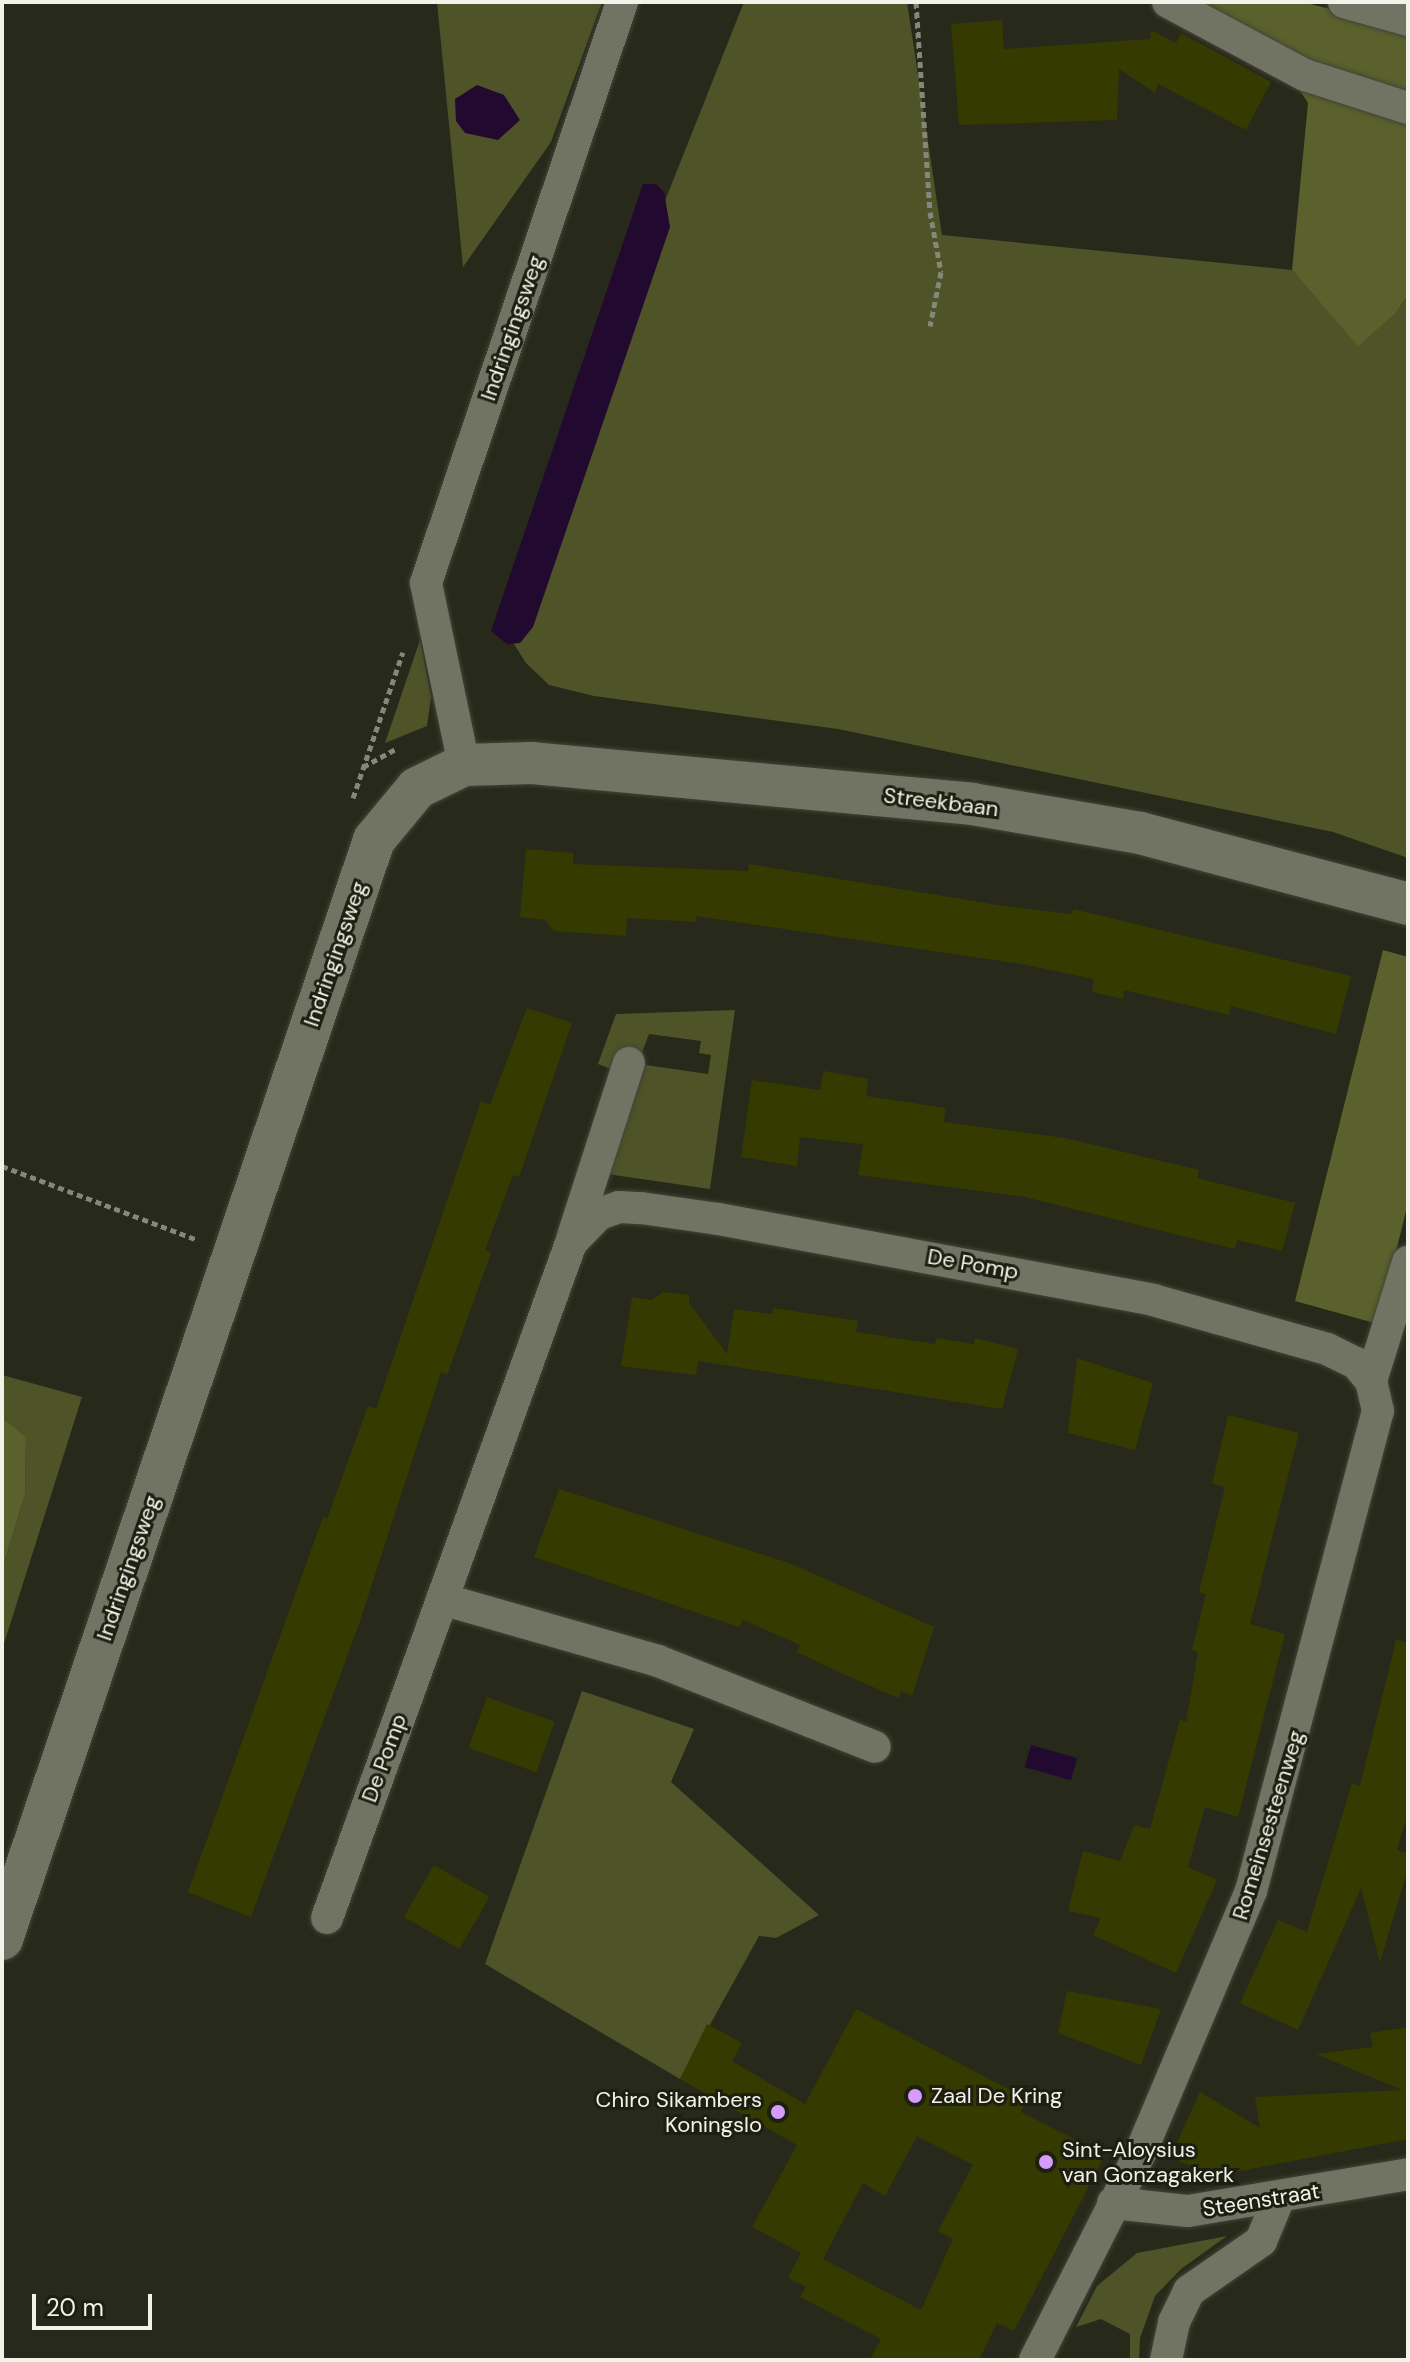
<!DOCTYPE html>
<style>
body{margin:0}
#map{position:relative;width:1410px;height:2362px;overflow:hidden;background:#27291a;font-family:"DM Sans",sans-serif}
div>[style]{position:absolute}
.green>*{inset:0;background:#4e5328}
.forest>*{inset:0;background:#5a612c}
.water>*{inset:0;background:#220930;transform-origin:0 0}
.building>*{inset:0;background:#353b00;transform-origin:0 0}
.path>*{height:5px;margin-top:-2.5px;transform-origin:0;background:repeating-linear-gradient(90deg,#85877a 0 6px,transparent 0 10px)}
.roads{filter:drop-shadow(0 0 2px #424437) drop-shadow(0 0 2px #424437)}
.minor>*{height:32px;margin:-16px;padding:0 16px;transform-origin:16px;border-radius:16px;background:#717463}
.tertiary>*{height:42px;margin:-21px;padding:0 21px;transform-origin:21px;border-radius:21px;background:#717463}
.dots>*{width:22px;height:22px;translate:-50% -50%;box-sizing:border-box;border:4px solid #1d1f11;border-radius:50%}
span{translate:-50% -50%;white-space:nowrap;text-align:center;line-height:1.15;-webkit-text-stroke:6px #1d1f11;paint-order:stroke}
.street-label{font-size:22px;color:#f1f3e9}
.poi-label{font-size:22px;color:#f1f3e9}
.left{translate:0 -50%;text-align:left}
.right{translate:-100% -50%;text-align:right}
.frame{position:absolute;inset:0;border:4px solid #f1f3e9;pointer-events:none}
.scale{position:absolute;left:32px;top:2294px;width:120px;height:36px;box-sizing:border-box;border:4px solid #f1f3e9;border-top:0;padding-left:10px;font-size:24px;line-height:28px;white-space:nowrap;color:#f1f3e9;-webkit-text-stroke:6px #1d1f11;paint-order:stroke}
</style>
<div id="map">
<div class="green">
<i style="clip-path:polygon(437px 2px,602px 2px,551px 142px,463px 267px)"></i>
<i style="clip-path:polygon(744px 2px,907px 2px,942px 235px,1292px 270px,1358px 345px,1396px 313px,1408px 294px,1408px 858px,1333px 832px,838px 729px,594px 696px,549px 685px,526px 663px,507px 633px,506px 601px)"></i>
<i style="clip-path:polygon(420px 640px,431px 697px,427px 726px,385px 743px)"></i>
<i style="clip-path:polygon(735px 1010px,710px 1189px,607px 1174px,646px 1065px,708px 1074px,711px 1055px,699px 1053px,701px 1041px,649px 1034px,638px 1063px,616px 1071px,598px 1064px,616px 1014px)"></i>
<i style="clip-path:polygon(2px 1375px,82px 1397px,2px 1650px,2px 1570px,25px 1494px,26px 1437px,2px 1417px)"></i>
<i style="clip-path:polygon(582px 1691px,694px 1729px,671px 1782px,819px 1915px,776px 1938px,759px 1936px,680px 2079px,485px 1964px)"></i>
<i style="clip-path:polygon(1227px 2236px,1181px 2269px,1155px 2296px,1140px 2338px,1139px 2360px,1130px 2360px,1130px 2334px,1101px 2319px,1076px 2327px,1097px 2286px,1137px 2253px)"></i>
</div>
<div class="forest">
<i style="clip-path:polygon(1188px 2px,1302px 2px,1408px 28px,1408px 294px,1396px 313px,1358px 346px,1292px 270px,1308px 103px,1273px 49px)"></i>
<i style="clip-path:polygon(1383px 950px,1408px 957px,1408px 1203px,1378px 1324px,1295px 1301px)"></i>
<i style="clip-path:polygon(2px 1417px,26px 1437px,25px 1494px,2px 1570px)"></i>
</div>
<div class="water">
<i style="clip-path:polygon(477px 85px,504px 95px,520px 120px,498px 140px,465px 133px,456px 121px,455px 99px)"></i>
<i style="clip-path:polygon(643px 184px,656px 184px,664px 192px,670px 227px,533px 627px,520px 643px,507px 644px,491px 631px)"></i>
<i style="left:1031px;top:1745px;width:48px;height:23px;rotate:16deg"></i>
</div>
<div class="building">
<i style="clip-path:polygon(1002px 20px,1004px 49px,1150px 39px,1151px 30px,1176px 43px,1181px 33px,1271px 82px,1246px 130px,1158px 84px,1155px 93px,1119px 69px,1117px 120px,959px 125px,951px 24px)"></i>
<i style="clip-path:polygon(526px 849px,573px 853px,573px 864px,748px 871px,749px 864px,1004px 906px,1072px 914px,1073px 909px,1351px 976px,1336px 1034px,1231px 1006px,1229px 1015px,1124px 990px,1123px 999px,1092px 992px,1094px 979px,1021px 964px,696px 916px,696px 922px,627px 918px,626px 936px,554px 931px,545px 920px,520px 917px)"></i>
<i style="clip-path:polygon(527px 1008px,572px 1023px,519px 1177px,513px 1175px,485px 1250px,491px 1253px,447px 1375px,441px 1372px,359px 1624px,251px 1917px,188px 1892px,323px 1517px,327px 1519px,368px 1406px,376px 1409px,481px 1101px,490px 1105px)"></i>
<i style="clip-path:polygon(824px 1071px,868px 1079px,866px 1096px,946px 1108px,944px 1122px,1065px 1138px,1199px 1170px,1197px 1178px,1295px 1203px,1282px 1251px,1237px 1240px,1235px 1249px,1025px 1197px,858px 1175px,863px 1144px,800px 1137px,797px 1166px,741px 1157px,752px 1080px,820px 1090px)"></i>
<i style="clip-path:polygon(663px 1292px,689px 1295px,689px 1303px,727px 1354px,734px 1309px,772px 1314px,773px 1308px,858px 1321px,856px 1332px,935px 1344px,936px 1338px,974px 1344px,975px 1338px,1018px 1349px,1002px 1409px,698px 1361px,696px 1375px,621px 1366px,632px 1297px,652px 1300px)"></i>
<i style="clip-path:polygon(1077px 1358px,1153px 1383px,1135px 1450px,1068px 1433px)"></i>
<i style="clip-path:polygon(1228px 1415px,1299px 1433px,1250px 1624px,1285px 1634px,1238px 1817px,1205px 1807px,1188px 1867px,1217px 1880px,1176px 1973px,1093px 1935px,1101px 1918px,1068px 1911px,1083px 1851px,1120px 1861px,1134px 1825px,1150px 1829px,1180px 1720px,1186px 1722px,1198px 1652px,1192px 1650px,1206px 1594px,1199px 1592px,1225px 1487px,1212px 1484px)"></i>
<i style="clip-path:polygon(559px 1489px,789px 1563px,934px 1627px,912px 1696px,901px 1691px,898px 1698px,839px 1672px,797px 1652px,800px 1645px,743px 1620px,739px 1627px,534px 1557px)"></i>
<i style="clip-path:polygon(1396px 1640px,1408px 1642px,1408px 1813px,1397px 1850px,1408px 1854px,1408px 1869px,1380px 1962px,1361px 1888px,1298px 2030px,1240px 2003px,1278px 1920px,1307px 1932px,1352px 1783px,1360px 1786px)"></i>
<i style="left:487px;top:1697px;width:72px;height:54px;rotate:20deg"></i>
<i style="left:434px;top:1865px;width:64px;height:60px;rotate:30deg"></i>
<i style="clip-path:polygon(1067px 1991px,1161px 2009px,1141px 2065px,1058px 2033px)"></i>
<i style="clip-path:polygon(evenodd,856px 2009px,1027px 2099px,1021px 2112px,1105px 2155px,1014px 2331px,997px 2323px,979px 2360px,870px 2360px,881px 2339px,800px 2297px,806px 2287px,788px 2278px,801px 2253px,752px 2227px,797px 2145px,680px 2079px,707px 2024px,742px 2043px,732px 2061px,805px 2104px,856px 2009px,917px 2136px,973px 2165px,938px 2231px,953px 2239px,921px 2310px,823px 2259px,863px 2183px,885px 2196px,917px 2136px)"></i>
<i style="clip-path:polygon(1408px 2027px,1408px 2139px,1214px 2176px,1179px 2161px,1175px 2147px,1200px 2092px,1260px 2128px,1255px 2097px,1402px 2090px,1316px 2054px,1373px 2047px,1370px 2033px)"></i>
</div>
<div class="path">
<i style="left:916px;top:2px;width:210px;rotate:86.2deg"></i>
<i style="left:930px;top:212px;width:61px;rotate:79.6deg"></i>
<i style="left:941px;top:272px;width:55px;rotate:101.5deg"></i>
<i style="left:363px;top:767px;width:38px;rotate:-29deg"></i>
<i style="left:353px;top:798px;width:154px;rotate:-71.1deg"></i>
<i style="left:2px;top:1166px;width:210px;rotate:20.7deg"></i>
</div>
<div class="roads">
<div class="minor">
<i style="left:1168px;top:2px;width:155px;rotate:28.1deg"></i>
<i style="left:1305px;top:75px;width:108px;rotate:17.8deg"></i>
<i style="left:1344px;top:2px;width:66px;rotate:15.7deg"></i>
<i style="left:464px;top:765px;width:186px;rotate:-101.8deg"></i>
<i style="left:426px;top:583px;width:613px;rotate:-71.36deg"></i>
<i style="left:573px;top:1236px;width:182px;rotate:-72.1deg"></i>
<i style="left:442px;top:1599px;width:225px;rotate:16deg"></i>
<i style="left:658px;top:1661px;width:233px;rotate:21.6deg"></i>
<i style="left:327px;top:1918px;width:718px;rotate:-70.13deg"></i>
<i style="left:571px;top:1243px;width:40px;rotate:-46deg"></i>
<i style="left:599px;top:1214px;width:21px;rotate:-19deg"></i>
<i style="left:619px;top:1207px;width:22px;rotate:3deg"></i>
<i style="left:641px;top:1208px;width:78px;rotate:8.1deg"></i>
<i style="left:718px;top:1219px;width:442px;rotate:10.5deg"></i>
<i style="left:1153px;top:1300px;width:181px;rotate:15.7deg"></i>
<i style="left:1327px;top:1349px;width:32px;rotate:26deg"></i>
<i style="left:1356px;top:1363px;width:23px;rotate:50deg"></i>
<i style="left:1113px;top:2203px;width:75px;rotate:6.1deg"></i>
<i style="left:1188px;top:2211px;width:223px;rotate:-9.5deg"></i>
<i style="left:1035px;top:2360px;width:237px;rotate:-63.1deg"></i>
<i style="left:1142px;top:2149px;width:280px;rotate:-67.1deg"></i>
<i style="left:1251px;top:1891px;width:497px;rotate:-75.2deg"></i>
<i style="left:1378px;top:1411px;width:31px;rotate:-103deg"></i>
<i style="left:1371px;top:1381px;width:125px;rotate:-72.7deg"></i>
<i style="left:1166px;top:2360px;width:39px;rotate:-78deg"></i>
<i style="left:1174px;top:2322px;width:34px;rotate:-64deg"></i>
<i style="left:1189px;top:2291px;width:88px;rotate:-34.8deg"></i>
<i style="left:1261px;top:2241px;width:47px;rotate:-67.3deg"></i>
</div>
<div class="tertiary">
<i style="left:2px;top:1939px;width:1160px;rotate:-71.3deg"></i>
<i style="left:374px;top:840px;width:67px;rotate:-50.4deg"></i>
<i style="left:417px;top:788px;width:52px;rotate:-26.1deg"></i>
<i style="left:464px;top:765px;width:68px;rotate:-1.7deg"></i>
<i style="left:532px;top:763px;width:442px;rotate:5.3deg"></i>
<i style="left:972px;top:804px;width:170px;rotate:9.8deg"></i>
<i style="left:1140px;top:833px;width:277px;rotate:14.8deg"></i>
</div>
</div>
<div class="dots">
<i style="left:915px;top:2096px;background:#d59cfb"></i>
<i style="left:778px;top:2112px;background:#d59cfb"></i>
<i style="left:1046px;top:2162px;background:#d59cfb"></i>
</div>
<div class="street-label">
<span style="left:512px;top:328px;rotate:-71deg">Indringingsweg</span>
<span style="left:941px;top:802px;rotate:7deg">Streekbaan</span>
<span style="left:335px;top:954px;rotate:-71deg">Indringingsweg</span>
<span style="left:973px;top:1264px;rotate:10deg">De Pomp</span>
<span style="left:128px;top:1568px;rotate:-71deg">Indringingsweg</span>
<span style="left:384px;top:1758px;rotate:-70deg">De Pomp</span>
<span style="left:1268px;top:1825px;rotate:-73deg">Romeinsesteenweg</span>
<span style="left:1261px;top:2200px;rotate:-9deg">Steenstraat</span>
</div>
<div class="poi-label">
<span class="left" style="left:931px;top:2096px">Zaal De Kring</span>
<span class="right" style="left:762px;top:2112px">Chiro Sikambers<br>Koningslo</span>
<span class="left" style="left:1062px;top:2162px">Sint-Aloysius<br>van Gonzagakerk</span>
</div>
<div class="frame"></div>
<div class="scale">20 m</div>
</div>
